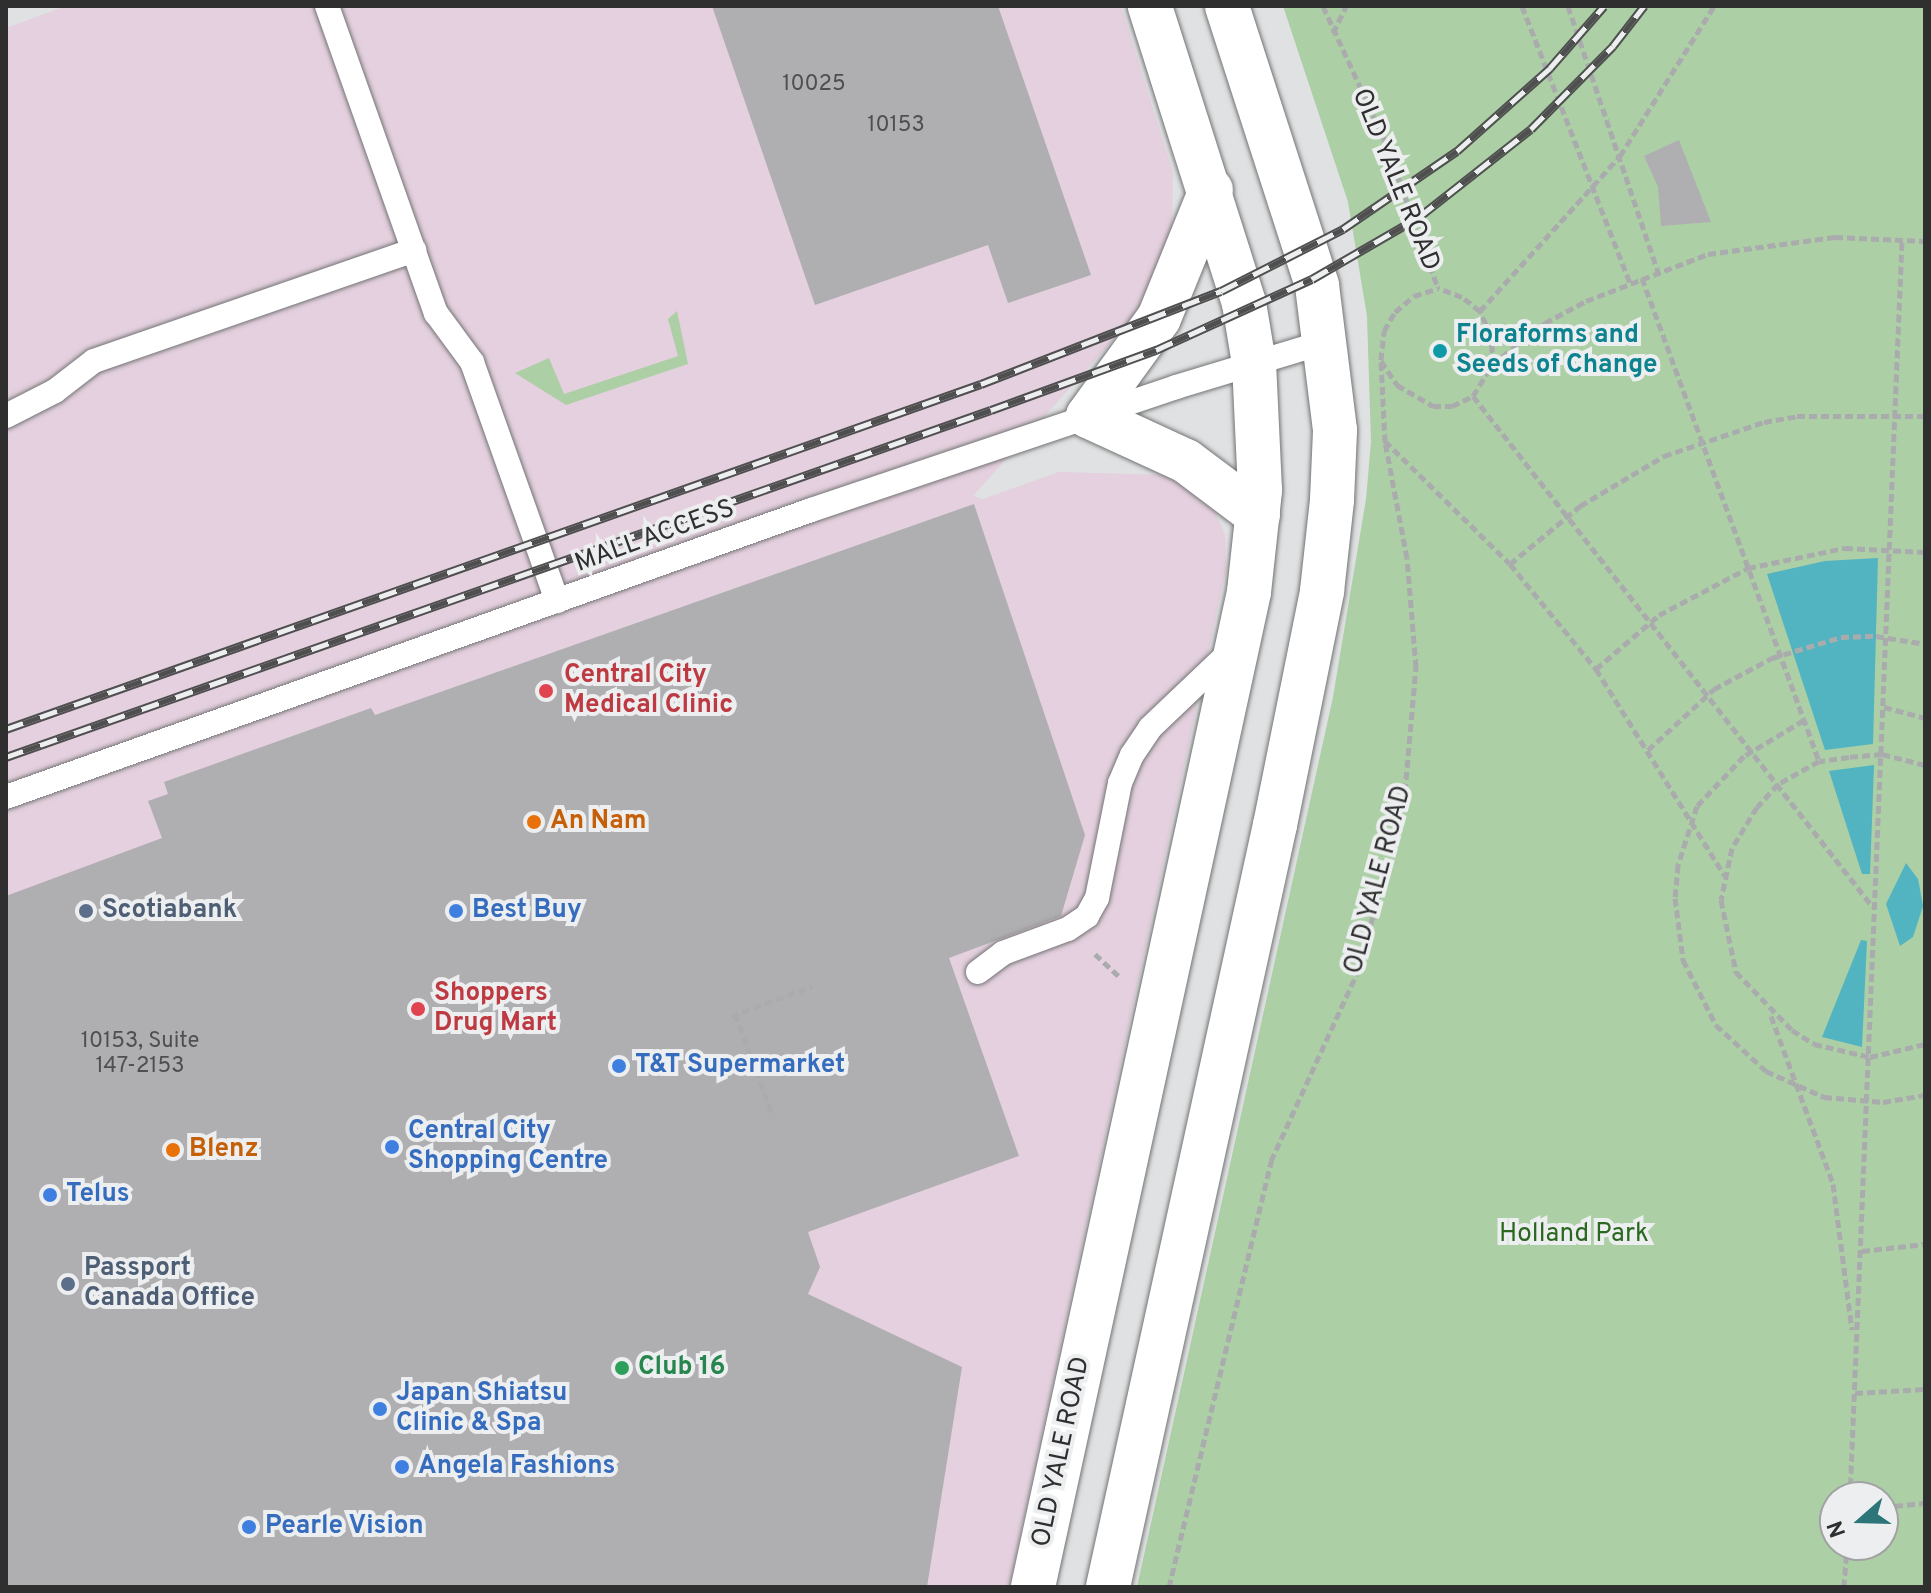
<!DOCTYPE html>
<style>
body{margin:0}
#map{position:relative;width:1931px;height:1593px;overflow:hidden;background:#dfe1e2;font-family:Overpass,sans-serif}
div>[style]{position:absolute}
.commercial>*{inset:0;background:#e4d0de}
.green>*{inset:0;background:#accfa6}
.water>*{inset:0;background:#52b4c0}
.building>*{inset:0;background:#afafb1}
.path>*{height:5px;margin-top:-2.5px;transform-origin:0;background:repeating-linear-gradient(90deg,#aaabac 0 8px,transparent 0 12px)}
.roads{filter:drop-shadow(0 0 2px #737475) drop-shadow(0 0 2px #737475)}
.service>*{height:24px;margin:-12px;padding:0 12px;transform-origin:12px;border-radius:12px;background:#fff}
.secondary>*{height:44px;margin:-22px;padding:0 22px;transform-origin:22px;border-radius:22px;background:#fff}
.rail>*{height:9px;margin-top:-4.5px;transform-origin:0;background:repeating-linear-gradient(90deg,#edeeef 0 18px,#4f4f50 0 36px);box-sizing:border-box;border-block:2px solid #4f4f50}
.dots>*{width:22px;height:22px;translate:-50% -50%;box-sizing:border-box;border:4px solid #edeeef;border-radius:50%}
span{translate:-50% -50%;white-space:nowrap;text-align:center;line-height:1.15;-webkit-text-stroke:8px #edeeef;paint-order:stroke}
.number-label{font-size:22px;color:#4f4f50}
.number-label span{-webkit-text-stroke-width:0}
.street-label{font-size:26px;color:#2f2f30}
.culture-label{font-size:26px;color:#0d838f;font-weight:700}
.left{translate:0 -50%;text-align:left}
.health-label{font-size:26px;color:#be3a42;font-weight:700}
.food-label{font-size:26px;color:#c56008;font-weight:700}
.service-label{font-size:26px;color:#4e5e75;font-weight:700}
.shop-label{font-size:26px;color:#366cbe;font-weight:700}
.park-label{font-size:26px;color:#2b681f}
.leisure-label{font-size:26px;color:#27864d;font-weight:700}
.frame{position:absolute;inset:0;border:8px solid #2f2f30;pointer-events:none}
.north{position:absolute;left:1819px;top:1481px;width:80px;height:80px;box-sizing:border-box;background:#edeeef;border:2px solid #a1a2a3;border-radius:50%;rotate:250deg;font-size:22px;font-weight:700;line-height:32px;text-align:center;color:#2f2f30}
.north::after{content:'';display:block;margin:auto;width:28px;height:36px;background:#2c7679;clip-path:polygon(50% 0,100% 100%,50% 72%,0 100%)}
</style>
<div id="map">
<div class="commercial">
<i style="clip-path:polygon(66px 6px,1121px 6px,1173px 173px,1172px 228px,1157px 291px,973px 496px,983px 499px,1059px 472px,1167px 475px,1213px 508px,1225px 535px,1226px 570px,1009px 1587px,6px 1587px,6px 28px)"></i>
</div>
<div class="green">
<i style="clip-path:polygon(evenodd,1283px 6px,1925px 6px,1925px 1587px,1137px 1587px,1333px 697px,1366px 499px,1371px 442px,1367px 316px,1348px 202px,1283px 6px,1835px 1497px,1883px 1497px,1883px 1545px,1835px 1545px,1835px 1497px)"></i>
<i style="clip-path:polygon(677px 311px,688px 364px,566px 405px,515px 373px,549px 358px,564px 394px,678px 356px,668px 319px)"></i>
</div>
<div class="water">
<i style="clip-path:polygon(1878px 558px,1873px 744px,1825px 750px,1767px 574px,1825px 561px)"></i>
<i style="clip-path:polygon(1874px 765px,1870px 874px,1862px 874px,1829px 771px)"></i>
<i style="clip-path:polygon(1906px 863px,1918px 879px,1923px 906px,1913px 937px,1900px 946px,1886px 904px)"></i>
<i style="clip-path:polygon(1861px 940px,1867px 941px,1862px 1047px,1822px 1037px)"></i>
</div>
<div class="building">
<i style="clip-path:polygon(712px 6px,998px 6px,1091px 275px,1008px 303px,988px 245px,815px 305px)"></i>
<i style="clip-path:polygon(1679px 140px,1711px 222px,1661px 226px,1658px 187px,1644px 156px)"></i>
<i style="clip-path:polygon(974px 504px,1085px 835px,1061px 916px,949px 958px,1019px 1156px,808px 1232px,820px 1267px,808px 1294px,962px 1367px,927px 1587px,6px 1587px,6px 896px,162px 838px,148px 801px,168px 794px,164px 782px,371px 708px,375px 715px)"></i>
</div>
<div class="path">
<i style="left:1323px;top:6px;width:149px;rotate:65.3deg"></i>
<i style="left:1385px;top:141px;width:156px;rotate:70.2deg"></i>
<i style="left:1522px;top:6px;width:297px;rotate:68.7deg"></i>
<i style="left:1568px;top:6px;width:281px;rotate:71.3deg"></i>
<i style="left:1333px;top:33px;width:30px;rotate:-64deg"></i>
<i style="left:1642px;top:278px;width:514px;rotate:69.87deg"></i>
<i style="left:1480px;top:311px;width:209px;rotate:-47.9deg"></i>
<i style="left:1620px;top:156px;width:177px;rotate:-57.9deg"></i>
<i style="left:1381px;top:361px;width:29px;rotate:56deg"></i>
<i style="left:1397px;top:385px;width:42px;rotate:30.3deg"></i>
<i style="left:1433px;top:406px;width:19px"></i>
<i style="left:1452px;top:406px;width:23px;rotate:-25deg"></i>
<i style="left:1473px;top:396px;width:38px;rotate:-58deg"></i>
<i style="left:1493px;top:364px;width:29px;rotate:-94deg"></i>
<i style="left:1491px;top:335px;width:26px;rotate:-115deg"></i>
<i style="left:1480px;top:311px;width:23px;rotate:-142deg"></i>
<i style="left:1462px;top:297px;width:26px;rotate:-159deg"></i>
<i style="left:1493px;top:364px;width:66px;rotate:-38.3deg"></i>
<i style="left:1545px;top:323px;width:47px;rotate:-28.2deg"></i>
<i style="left:1586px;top:301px;width:131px;rotate:-21.1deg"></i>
<i style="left:1708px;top:254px;width:128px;rotate:-7.6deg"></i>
<i style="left:1835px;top:237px;width:90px;rotate:2.5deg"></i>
<i style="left:1473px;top:396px;width:648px;rotate:51.96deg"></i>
<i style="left:1385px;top:441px;width:175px;rotate:44.5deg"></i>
<i style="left:1510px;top:564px;width:136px;rotate:50.7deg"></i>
<i style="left:1596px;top:669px;width:243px;rotate:58.1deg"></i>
<i style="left:1510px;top:564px;width:91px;rotate:-39.6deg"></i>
<i style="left:1580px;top:506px;width:98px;rotate:-30.8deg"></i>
<i style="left:1664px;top:456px;width:106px;rotate:-18.8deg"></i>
<i style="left:1764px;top:422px;width:34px;rotate:-10deg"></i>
<i style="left:1797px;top:416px;width:128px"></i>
<i style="left:1596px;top:669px;width:83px;rotate:-40.6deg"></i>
<i style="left:1659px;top:615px;width:101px;rotate:-27.8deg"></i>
<i style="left:1748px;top:568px;width:99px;rotate:-11.7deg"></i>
<i style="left:1845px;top:548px;width:80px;rotate:2.9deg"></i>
<i style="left:1884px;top:707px;width:42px;rotate:15deg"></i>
<i style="left:1804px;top:720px;width:70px;rotate:149deg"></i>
<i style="left:1744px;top:756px;width:69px;rotate:133.2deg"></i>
<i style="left:1697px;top:806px;width:62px;rotate:107.9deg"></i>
<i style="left:1678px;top:865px;width:33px;rotate:95deg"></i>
<i style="left:1675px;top:898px;width:63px;rotate:82.6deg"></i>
<i style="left:1683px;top:960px;width:73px;rotate:63.1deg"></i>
<i style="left:1716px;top:1025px;width:68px;rotate:42.6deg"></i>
<i style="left:1766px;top:1071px;width:64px;rotate:24.1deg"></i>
<i style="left:1824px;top:1097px;width:59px;rotate:4.8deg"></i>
<i style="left:1883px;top:1102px;width:43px;rotate:-9.5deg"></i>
<i style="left:1648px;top:750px;width:90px;rotate:-42.7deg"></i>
<i style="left:1714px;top:689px;width:66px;rotate:-28.1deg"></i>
<i style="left:1772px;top:658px;width:72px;rotate:-16.9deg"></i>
<i style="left:1841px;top:637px;width:35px;rotate:-2deg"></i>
<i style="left:1876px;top:636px;width:50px;rotate:9.3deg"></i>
<i style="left:1925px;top:765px;width:44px;rotate:-165.7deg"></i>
<i style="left:1882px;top:754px;width:33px;rotate:175deg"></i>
<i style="left:1849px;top:757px;width:30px;rotate:172deg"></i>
<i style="left:1819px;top:761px;width:47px;rotate:150.7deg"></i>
<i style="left:1778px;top:784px;width:31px;rotate:132deg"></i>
<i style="left:1757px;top:807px;width:48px;rotate:121.4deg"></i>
<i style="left:1732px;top:848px;width:53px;rotate:101.9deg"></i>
<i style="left:1721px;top:900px;width:74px;rotate:78.2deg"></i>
<i style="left:1736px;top:972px;width:81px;rotate:46deg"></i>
<i style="left:1792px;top:1030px;width:26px;rotate:32deg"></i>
<i style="left:1814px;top:1044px;width:57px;rotate:13.1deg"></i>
<i style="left:1870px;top:1057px;width:57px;rotate:-13.3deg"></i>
<i style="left:1095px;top:954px;width:34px;rotate:43deg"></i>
<i style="left:735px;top:1014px;width:109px;rotate:69.6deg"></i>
<i style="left:731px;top:1016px;width:87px;rotate:-20.1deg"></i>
<i style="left:1771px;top:1016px;width:179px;rotate:69.7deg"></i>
<i style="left:1833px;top:1184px;width:147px;rotate:82.6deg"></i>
<i style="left:1862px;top:1251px;width:63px;rotate:-6.3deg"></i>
<i style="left:1855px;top:1393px;width:70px;rotate:-3.3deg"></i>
<i style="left:1850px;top:1497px;width:1260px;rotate:-87.63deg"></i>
<i style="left:1883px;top:1507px;width:42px;rotate:-5.4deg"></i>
<i style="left:1169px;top:1587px;width:438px;rotate:-76.5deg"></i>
<i style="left:1271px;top:1161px;width:209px;rotate:-65.4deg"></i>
<i style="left:1358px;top:971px;width:174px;rotate:-74.7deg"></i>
<i style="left:1404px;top:803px;width:137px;rotate:-85deg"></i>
<i style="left:1416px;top:667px;width:109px;rotate:-94.7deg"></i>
<i style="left:1407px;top:558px;width:118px;rotate:-100.7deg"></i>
<i style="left:1385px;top:442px;width:82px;rotate:-92.8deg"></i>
<i style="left:1381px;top:360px;width:29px;rotate:-84deg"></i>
<i style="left:1384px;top:331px;width:22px;rotate:-60deg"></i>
<i style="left:1395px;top:312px;width:25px;rotate:-40deg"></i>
<i style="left:1414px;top:296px;width:25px;rotate:-18deg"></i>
<i style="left:1844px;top:1587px;width:42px;rotate:-85.9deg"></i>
</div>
<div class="roads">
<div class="service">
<i style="left:327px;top:6px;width:326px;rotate:70.5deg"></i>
<i style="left:436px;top:313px;width:61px;rotate:53.7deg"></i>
<i style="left:472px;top:362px;width:254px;rotate:70.4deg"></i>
<i style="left:6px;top:416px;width:55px;rotate:-27deg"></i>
<i style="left:55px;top:391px;width:49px;rotate:-37.6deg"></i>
<i style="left:94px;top:361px;width:339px;rotate:-19.1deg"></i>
<i style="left:6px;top:797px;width:855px;rotate:-19.62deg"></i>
<i style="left:811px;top:510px;width:385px;rotate:-18.6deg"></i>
<i style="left:1176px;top:387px;width:159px;rotate:-16.8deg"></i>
<i style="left:978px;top:972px;width:31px;rotate:-37deg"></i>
<i style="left:1003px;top:953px;width:69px;rotate:-20.3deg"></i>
<i style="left:1068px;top:929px;width:23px;rotate:-34deg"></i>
<i style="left:1087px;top:916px;width:21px;rotate:-61deg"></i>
<i style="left:1097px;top:898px;width:117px;rotate:-78.7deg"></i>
<i style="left:1120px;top:783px;width:30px;rotate:-67deg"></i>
<i style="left:1132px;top:755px;width:32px;rotate:-56deg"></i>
<i style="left:1150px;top:728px;width:113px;rotate:-43.6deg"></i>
</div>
<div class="secondary">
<i style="left:1211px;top:190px;width:138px;rotate:112.1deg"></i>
<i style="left:1159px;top:318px;width:121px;rotate:125.9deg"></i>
<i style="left:1088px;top:416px;width:108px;rotate:24.7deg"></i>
<i style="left:1186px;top:461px;width:90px;rotate:36.9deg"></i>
<i style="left:1033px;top:1587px;width:1018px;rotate:-77.75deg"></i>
<i style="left:1249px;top:592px;width:103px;rotate:-83.8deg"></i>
<i style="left:1260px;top:490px;width:127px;rotate:-92.7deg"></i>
<i style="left:1254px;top:363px;width:61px;rotate:-99.5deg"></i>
<i style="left:1244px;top:303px;width:312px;rotate:-107.6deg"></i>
<i style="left:1108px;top:1587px;width:780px;rotate:-77.64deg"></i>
<i style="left:1275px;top:825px;width:239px;rotate:-78.6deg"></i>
<i style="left:1322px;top:591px;width:92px;rotate:-83.7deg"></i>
<i style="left:1332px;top:500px;width:70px;rotate:-87.5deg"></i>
<i style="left:1335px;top:430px;width:146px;rotate:-97.1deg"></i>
<i style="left:1317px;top:285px;width:293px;rotate:-107.9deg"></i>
</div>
</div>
<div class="rail">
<i style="left:6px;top:729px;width:1034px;rotate:-19.49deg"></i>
<i style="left:981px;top:384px;width:257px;rotate:-21.2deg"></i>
<i style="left:1221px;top:291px;width:137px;rotate:-26.9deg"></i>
<i style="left:1343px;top:229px;width:138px;rotate:-34.4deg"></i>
<i style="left:1457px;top:151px;width:125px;rotate:-41.7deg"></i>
<i style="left:1550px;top:68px;width:82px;rotate:-48.9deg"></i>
<i style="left:6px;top:757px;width:1044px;rotate:-19.41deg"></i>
<i style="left:991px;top:410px;width:176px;rotate:-20deg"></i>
<i style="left:1156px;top:350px;width:171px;rotate:-24.5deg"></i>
<i style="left:1312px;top:279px;width:124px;rotate:-30.1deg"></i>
<i style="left:1419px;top:217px;width:142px;rotate:-38.2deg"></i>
<i style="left:1531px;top:129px;width:117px;rotate:-45.3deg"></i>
<i style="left:1613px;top:46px;width:51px;rotate:-52.2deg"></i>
</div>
<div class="dots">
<i style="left:1440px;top:351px;background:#0f9aa8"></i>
<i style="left:546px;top:691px;background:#e0444e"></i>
<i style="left:534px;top:822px;background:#e8710a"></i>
<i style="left:86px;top:911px;background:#5c6f8a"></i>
<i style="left:456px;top:911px;background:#3f7fe0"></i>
<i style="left:418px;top:1009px;background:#e0444e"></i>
<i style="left:619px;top:1066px;background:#3f7fe0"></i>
<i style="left:392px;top:1147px;background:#3f7fe0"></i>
<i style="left:173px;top:1150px;background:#e8710a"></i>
<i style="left:50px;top:1195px;background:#3f7fe0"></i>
<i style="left:68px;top:1284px;background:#5c6f8a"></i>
<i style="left:622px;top:1368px;background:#2e9e5b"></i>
<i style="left:380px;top:1409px;background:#3f7fe0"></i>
<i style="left:402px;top:1467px;background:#3f7fe0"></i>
<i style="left:249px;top:1527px;background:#3f7fe0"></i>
</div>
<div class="number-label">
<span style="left:814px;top:85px">10025</span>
<span style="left:896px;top:126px">10153</span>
<span style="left:140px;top:1054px">10153, Suite<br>147-2153</span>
</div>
<div class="street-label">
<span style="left:1395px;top:180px;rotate:68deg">OLD YALE ROAD</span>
<span style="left:655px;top:537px;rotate:-20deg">MALL ACCESS</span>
<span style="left:1379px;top:880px;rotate:-75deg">OLD YALE ROAD</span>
<span style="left:1062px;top:1452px;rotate:-78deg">OLD YALE ROAD</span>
</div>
<div class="culture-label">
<span class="left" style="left:1456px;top:351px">Floraforms and<br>Seeds of Change</span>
</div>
<div class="health-label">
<span class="left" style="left:564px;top:691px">Central City<br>Medical Clinic</span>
<span class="left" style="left:434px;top:1009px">Shoppers<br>Drug Mart</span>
</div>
<div class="food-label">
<span class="left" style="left:550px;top:822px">An Nam</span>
<span class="left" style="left:189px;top:1150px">Blenz</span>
</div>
<div class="service-label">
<span class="left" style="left:102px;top:911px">Scotiabank</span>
<span class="left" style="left:84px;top:1284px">Passport<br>Canada Office</span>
</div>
<div class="shop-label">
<span class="left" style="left:472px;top:911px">Best Buy</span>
<span class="left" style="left:635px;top:1066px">T&amp;T Supermarket</span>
<span class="left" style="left:408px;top:1147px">Central City<br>Shopping Centre</span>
<span class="left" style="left:66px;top:1195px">Telus</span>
<span class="left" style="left:396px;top:1409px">Japan Shiatsu<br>Clinic &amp; Spa</span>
<span class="left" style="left:418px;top:1467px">Angela Fashions</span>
<span class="left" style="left:265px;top:1527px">Pearle Vision</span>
</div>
<div class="park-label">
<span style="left:1574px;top:1235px">Holland Park</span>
</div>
<div class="leisure-label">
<span class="left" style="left:638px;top:1368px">Club 16</span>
</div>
<div class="frame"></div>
<div class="north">N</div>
</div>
